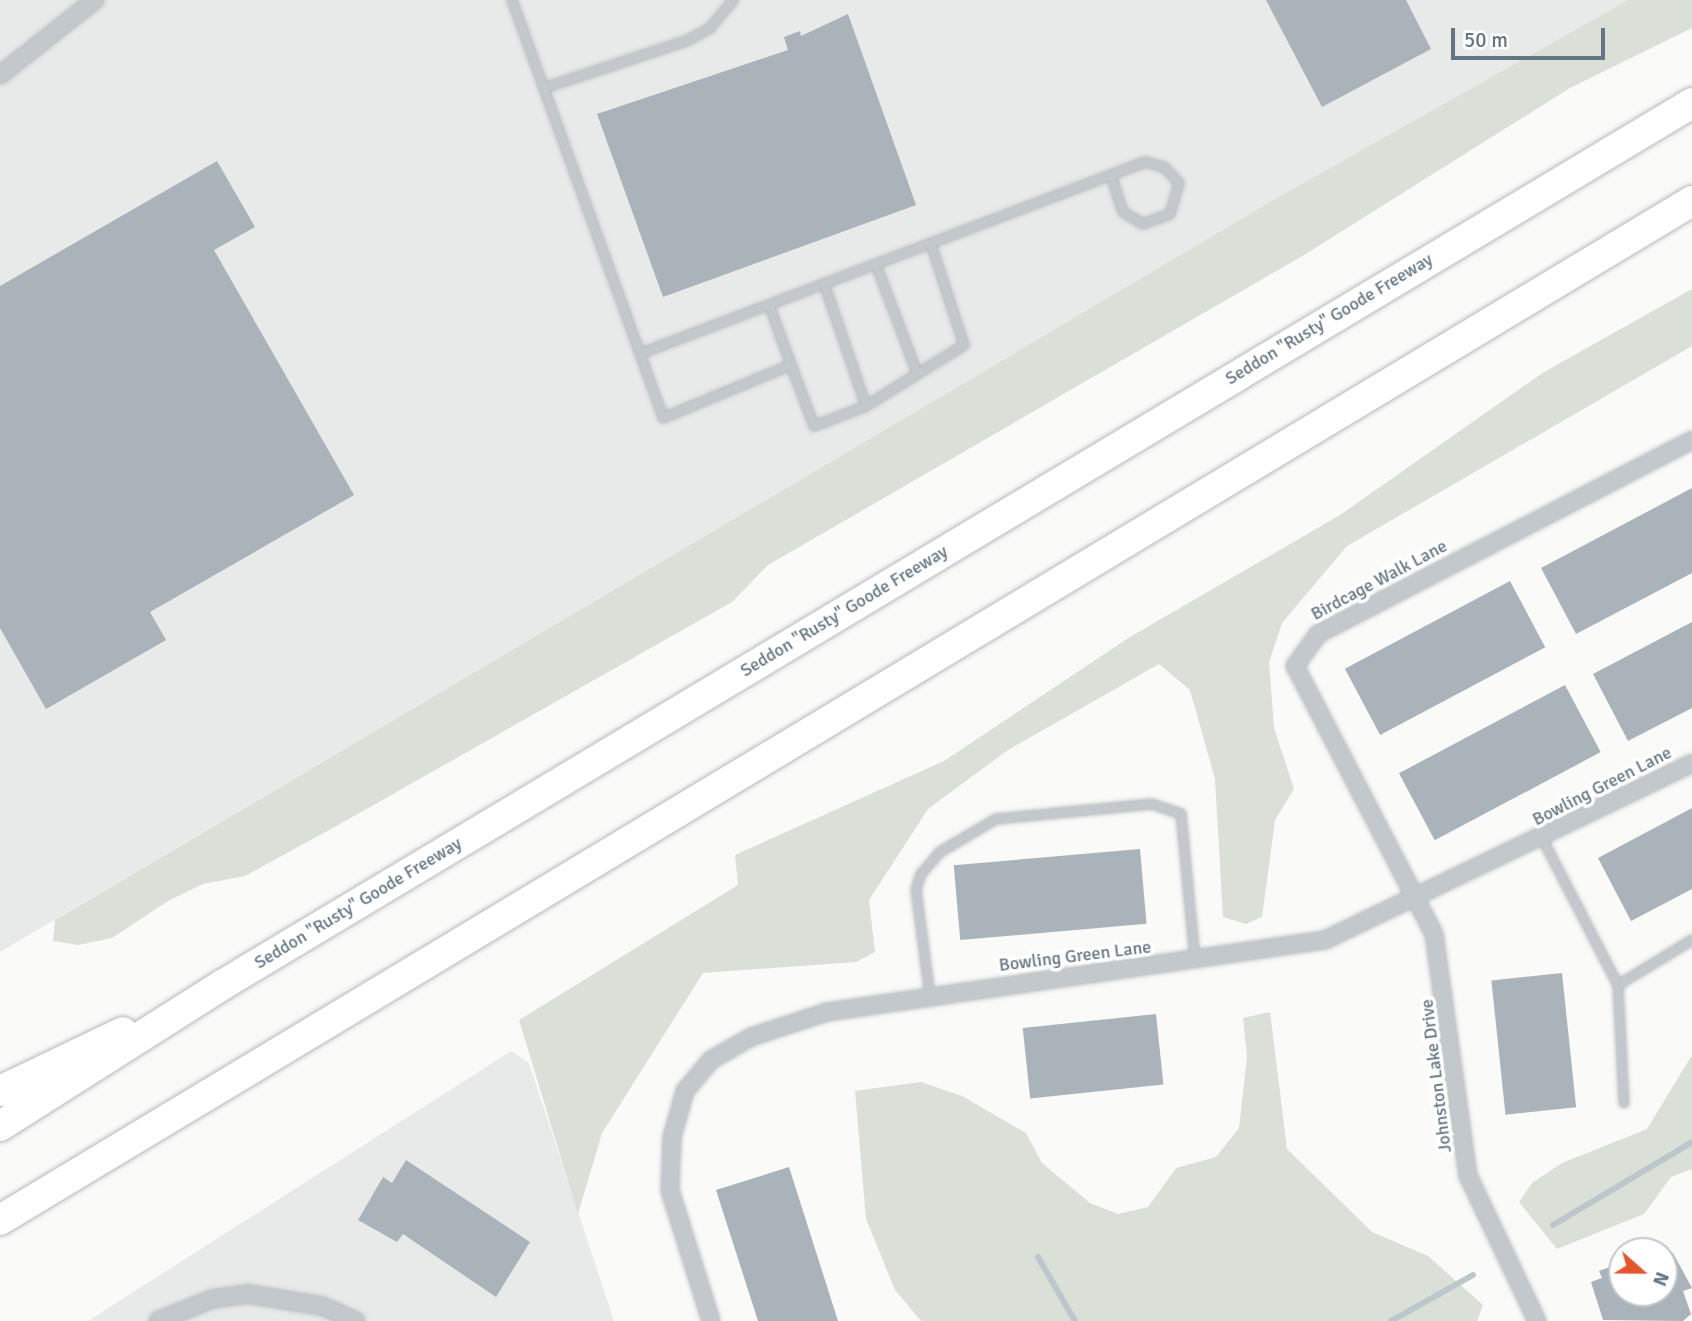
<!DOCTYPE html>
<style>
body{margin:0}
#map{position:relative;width:1692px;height:1321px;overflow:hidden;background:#fafaf8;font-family:Signika,sans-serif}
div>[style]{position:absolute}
.built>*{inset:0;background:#e8e9e9}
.green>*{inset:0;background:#dadfd7}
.stream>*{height:6px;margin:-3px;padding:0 3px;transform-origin:3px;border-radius:3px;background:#bbc7cb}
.building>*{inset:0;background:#aab3b9;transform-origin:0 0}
.roads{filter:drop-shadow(0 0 2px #b4b9bd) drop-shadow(0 0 2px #b4b9bd)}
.service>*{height:8px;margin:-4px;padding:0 4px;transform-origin:4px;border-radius:4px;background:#c3c8cc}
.minor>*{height:16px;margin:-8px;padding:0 8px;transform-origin:8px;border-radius:8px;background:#c3c8cc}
.motorway>*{height:30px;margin:-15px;padding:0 15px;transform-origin:15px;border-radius:15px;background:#fff}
span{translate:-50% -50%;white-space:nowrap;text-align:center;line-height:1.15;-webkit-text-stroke:7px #fff;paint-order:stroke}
.street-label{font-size:18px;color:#657683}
.north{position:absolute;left:1608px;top:1237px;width:70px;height:70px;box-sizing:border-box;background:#fff;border:2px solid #c1c8cd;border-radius:50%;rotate:111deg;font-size:19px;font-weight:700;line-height:28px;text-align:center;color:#657683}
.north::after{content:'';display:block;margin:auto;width:24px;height:32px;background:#e4572e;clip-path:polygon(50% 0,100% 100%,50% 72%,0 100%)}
.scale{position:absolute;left:1451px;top:28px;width:154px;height:32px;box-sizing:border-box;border:4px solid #657683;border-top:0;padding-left:9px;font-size:21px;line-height:24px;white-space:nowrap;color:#657683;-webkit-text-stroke:5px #fff;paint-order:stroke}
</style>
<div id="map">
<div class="built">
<i style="clip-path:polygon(0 0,1628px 0,1275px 199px,0 952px)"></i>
<i style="clip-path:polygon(511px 1051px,529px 1063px,614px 1321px,88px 1321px)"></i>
</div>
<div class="green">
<i style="clip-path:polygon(1628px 0,1692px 0,1692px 28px,1570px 88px,1304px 255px,768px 565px,732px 602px,340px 824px,245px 876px,203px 884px,168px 901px,112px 938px,78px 945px,53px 941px,55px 920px,1275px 199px)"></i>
<i style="clip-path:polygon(1692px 289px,1692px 346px,1347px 546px,1282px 623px,1269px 662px,1274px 728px,1294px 789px,1275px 820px,1262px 917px,1246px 924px,1223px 917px,1215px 779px,1190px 690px,1159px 664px,1008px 750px,928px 809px,869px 900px,875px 952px,856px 962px,703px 973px,602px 1133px,578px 1214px,519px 1020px,738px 885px,735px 855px,944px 761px,1130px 637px,1340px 515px,1544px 372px)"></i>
<i style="clip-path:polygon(1270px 1012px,1287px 1149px,1372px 1232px,1428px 1256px,1483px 1305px,1477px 1321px,921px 1321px,895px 1290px,866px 1219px,855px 1091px,921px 1082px,962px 1096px,1026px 1133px,1042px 1163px,1090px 1203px,1118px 1214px,1148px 1207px,1176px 1168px,1216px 1157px,1239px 1128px,1247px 1057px,1243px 1018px)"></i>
<i style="clip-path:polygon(1692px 1055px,1692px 1169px,1671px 1177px,1644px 1214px,1557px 1249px,1519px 1202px,1532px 1183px,1562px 1163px,1647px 1129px)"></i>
</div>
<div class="stream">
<i style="left:1553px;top:1225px;width:162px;rotate:-30.8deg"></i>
<i style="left:1038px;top:1257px;width:74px;rotate:60deg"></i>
<i style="left:1391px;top:1321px;width:94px;rotate:-29.3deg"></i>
</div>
<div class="building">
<i style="clip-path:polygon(1266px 0,1406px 0,1431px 49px,1322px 107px)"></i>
<i style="clip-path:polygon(848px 14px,916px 205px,663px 297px,597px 114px,788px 50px,784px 37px,800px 31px,801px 36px)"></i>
<i style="clip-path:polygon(217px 161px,255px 227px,214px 250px,354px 495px,150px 612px,166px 640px,46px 709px,0 628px,0 286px)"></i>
<i style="clip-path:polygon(1692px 488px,1692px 573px,1576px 634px,1541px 568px)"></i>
<i style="left:1510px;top:581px;width:75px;height:187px;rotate:62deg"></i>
<i style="clip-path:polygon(1692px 622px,1692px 708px,1628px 741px,1593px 674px)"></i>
<i style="left:1565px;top:685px;width:76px;height:188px;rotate:62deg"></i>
<i style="clip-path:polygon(1692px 808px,1692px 889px,1631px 921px,1598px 858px)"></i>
<i style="left:1140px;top:849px;width:75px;height:187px;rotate:85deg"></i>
<i style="left:1562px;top:973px;width:135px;height:71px;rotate:84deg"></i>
<i style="left:1156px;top:1014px;width:71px;height:134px;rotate:84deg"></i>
<i style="clip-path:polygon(406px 1160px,530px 1242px,496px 1297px,403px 1234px,397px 1242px,358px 1220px,383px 1177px,392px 1183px)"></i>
<i style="clip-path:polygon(789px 1167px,838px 1321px,758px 1321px,716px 1190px)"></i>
<i style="clip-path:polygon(1673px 1253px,1692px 1288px,1683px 1291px,1691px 1314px,1683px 1321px,1603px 1320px,1591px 1282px,1602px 1278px,1599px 1271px,1618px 1264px,1622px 1293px,1664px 1293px,1664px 1256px)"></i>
</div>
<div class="roads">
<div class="service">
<i style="left:512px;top:0;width:444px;rotate:70.1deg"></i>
<i style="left:663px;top:418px;width:139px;rotate:-22.5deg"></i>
<i style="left:791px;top:365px;width:65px;rotate:69.3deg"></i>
<i style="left:814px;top:426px;width:56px;rotate:-21deg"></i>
<i style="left:866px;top:406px;width:115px;rotate:-31.9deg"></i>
<i style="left:964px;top:345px;width:103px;rotate:-108.1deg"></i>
<i style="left:544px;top:88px;width:150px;rotate:-18.3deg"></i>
<i style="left:686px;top:41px;width:26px;rotate:-28deg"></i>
<i style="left:709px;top:29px;width:38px;rotate:-50deg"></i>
<i style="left:877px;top:267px;width:113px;rotate:69.3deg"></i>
<i style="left:825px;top:286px;width:127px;rotate:71.1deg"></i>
<i style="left:770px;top:307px;width:62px;rotate:70.1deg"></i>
<i style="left:642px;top:353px;width:538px;rotate:-20.79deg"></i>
<i style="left:1145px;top:162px;width:20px;rotate:15deg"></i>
<i style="left:1164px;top:167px;width:22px;rotate:47deg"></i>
<i style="left:1179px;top:183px;width:32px;rotate:106deg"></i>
<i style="left:1170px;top:214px;width:29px;rotate:160deg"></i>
<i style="left:1143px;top:224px;width:23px;rotate:-149deg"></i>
<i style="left:1123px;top:212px;width:35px;rotate:-108deg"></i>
<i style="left:1542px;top:838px;width:165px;rotate:62.7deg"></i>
<i style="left:1618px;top:985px;width:118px;rotate:87.1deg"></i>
<i style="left:1618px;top:985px;width:87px;rotate:-31.3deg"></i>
<i style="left:930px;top:996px;width:107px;rotate:-97.5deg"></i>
<i style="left:916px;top:890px;width:17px;rotate:-73deg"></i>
<i style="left:921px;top:874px;width:29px;rotate:-49deg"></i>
<i style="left:940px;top:852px;width:65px;rotate:-30.5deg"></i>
<i style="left:996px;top:819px;width:157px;rotate:-5.5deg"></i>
<i style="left:1152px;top:804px;width:31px;rotate:19deg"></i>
<i style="left:1181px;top:814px;width:147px;rotate:84.5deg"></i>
</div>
<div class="minor">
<i style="left:0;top:75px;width:121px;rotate:-38.3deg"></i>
<i style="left:158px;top:1321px;width:58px;rotate:-22.2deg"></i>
<i style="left:212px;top:1299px;width:36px;rotate:-8deg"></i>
<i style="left:248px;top:1294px;width:75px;rotate:9.2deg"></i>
<i style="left:322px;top:1306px;width:37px;rotate:24deg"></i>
<i style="left:711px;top:1321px;width:137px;rotate:-107.4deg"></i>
<i style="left:670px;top:1190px;width:53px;rotate:-87.8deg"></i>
<i style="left:672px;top:1137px;width:48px;rotate:-74.2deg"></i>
<i style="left:685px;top:1091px;width:40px;rotate:-50deg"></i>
<i style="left:711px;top:1060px;width:46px;rotate:-29.9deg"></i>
<i style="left:751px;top:1037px;width:80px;rotate:-18.2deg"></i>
<i style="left:827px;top:1012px;width:503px;rotate:-8.23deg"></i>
<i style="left:1325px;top:940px;width:407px;rotate:-25.7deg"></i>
<i style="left:1537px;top:1321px;width:161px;rotate:-115.4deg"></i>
<i style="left:1468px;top:1176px;width:244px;rotate:-98deg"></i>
<i style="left:1434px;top:934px;width:302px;rotate:-117.4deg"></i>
<i style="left:1295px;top:666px;width:39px;rotate:-54deg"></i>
<i style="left:1318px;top:634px;width:421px;rotate:-27.4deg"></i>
</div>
<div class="motorway">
<i style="left:0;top:1091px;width:136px;rotate:-25.6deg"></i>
<i style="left:0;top:1126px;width:265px;rotate:-32.4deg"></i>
<i style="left:224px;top:984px;width:1712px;rotate:-30.97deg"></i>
<i style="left:0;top:1220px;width:1975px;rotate:-31.06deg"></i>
</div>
</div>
<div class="street-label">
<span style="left:1329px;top:319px;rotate:-31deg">Seddon "Rusty" Goode Freeway</span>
<span style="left:1379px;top:580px;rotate:-28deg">Birdcage Walk Lane</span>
<span style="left:844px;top:611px;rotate:-31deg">Seddon "Rusty" Goode Freeway</span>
<span style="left:1602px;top:786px;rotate:-27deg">Bowling Green Lane</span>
<span style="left:358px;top:903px;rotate:-31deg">Seddon "Rusty" Goode Freeway</span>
<span style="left:1075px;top:956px;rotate:-7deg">Bowling Green Lane</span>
<span style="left:1436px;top:1076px;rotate:-97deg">Johnston Lake Drive</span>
</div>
<div class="north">N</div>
<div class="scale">50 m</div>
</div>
